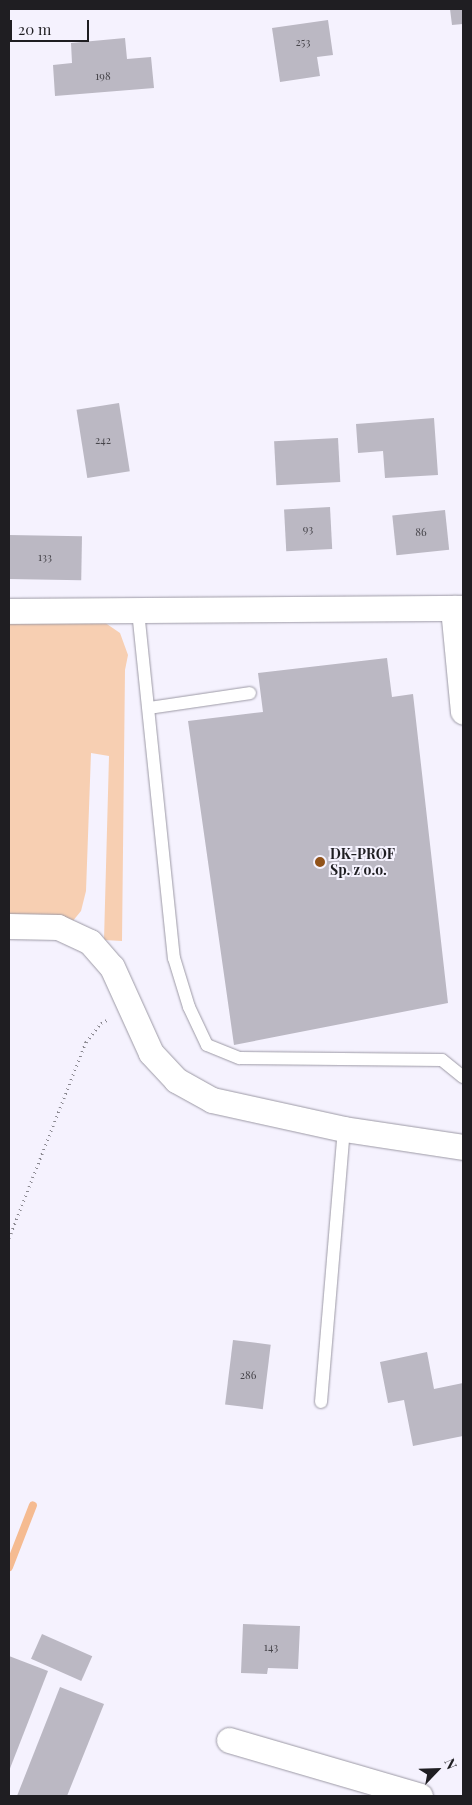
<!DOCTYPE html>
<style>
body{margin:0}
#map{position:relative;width:472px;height:1805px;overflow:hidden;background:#f5f2fe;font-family:"Playfair Display",serif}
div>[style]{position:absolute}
.green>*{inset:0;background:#f7cfb2}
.stream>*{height:8px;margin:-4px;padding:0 4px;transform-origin:4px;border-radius:4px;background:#f5bb91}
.building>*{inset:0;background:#bbb8c3;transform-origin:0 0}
.path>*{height:3px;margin-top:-1.5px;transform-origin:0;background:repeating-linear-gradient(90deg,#8b8991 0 1px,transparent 0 5px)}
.roads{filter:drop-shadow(0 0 1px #9c99a5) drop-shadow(0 0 1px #9c99a5)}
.service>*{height:12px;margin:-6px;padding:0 6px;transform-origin:6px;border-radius:6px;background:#fff}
.minor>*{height:25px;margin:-12.5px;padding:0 12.5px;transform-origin:12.5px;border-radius:12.5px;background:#fff}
.dots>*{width:14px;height:14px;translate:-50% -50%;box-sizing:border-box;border:2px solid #f5f2fe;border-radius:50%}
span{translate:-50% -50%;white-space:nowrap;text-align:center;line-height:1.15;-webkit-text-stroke:4px #f5f2fe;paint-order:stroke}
.number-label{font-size:11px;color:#46444a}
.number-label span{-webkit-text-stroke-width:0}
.poi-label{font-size:14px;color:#1f1e22;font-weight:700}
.left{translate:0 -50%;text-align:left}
.frame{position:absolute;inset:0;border:10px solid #1f1e22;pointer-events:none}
.north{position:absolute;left:412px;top:1745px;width:50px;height:50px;-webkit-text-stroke:4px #f5f2fe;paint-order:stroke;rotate:66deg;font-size:14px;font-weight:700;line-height:20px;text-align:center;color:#1f1e22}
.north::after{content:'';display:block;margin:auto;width:18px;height:22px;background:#1f1e22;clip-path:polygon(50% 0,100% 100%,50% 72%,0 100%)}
.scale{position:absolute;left:10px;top:20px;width:79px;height:22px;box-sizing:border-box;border:2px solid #1f1e22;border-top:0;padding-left:6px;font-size:15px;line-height:18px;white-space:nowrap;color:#1f1e22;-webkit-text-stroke:4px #f5f2fe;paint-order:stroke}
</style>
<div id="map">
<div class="green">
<i style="clip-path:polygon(101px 620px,120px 633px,128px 655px,125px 670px,122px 941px,104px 940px,109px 756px,91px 753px,86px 891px,81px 911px,72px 922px,9px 916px,9px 623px)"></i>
</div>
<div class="stream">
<i style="left:9px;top:1567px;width:66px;rotate:-68.8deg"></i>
</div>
<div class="building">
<i style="clip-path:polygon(450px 9px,463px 9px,463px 24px,452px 25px)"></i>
<i style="clip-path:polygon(328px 20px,333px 55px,317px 57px,320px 76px,280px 82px,272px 28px)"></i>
<i style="clip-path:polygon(125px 38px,127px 59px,151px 57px,154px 88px,55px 96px,53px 65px,72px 63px,71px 43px)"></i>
<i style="left:119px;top:403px;width:69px;height:43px;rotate:81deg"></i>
<i style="clip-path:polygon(434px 418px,438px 475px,385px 478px,383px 451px,358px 453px,356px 424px)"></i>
<i style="left:338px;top:438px;width:44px;height:64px;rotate:87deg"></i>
<i style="left:330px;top:507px;width:42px;height:46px;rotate:87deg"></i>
<i style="left:445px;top:510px;width:40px;height:53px;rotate:84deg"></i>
<i style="left:9px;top:535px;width:73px;height:44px;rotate:1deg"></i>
<i style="clip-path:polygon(387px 658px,392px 697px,413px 694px,448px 1003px,234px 1045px,188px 721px,263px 712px,258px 673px)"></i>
<i style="left:233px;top:1340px;width:38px;height:65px;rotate:7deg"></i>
<i style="clip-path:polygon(427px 1352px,434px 1389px,463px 1383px,463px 1436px,413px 1446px,404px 1400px,388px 1403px,380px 1362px)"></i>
<i style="clip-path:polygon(243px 1624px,300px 1626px,298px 1669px,268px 1668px,267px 1674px,241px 1673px)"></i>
<i style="left:42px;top:1634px;width:55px;height:27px;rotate:24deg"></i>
<i style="clip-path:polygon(9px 1656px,48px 1671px,9px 1771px)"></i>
<i style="clip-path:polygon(60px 1687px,104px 1704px,67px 1796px,17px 1796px)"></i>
</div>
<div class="path">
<i style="left:9px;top:1238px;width:211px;rotate:-68.6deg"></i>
<i style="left:86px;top:1042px;width:24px;rotate:-52deg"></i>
<i style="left:101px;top:1023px;width:9px;rotate:-27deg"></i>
</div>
<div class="roads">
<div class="service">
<i style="left:138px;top:611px;width:349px;rotate:84.1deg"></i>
<i style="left:174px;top:958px;width:51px;rotate:73deg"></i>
<i style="left:189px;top:1007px;width:42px;rotate:64.7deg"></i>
<i style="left:207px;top:1045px;width:35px;rotate:22deg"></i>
<i style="left:240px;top:1058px;width:202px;rotate:0.6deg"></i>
<i style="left:442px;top:1060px;width:27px;rotate:39deg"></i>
<i style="left:149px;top:708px;width:102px;rotate:-8.4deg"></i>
<i style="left:321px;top:1402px;width:274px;rotate:-85.2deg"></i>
</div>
<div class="minor">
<i style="left:453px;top:608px;width:104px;rotate:84.5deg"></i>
<i style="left:9px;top:611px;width:454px;rotate:-0.4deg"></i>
<i style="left:9px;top:926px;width:49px;rotate:1.2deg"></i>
<i style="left:58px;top:927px;width:35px;rotate:25deg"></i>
<i style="left:90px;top:942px;width:33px;rotate:49deg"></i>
<i style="left:112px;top:967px;width:94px;rotate:65.6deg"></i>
<i style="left:151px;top:1053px;width:37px;rotate:47deg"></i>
<i style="left:176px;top:1080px;width:41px;rotate:29.1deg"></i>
<i style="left:212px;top:1100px;width:135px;rotate:12.4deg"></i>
<i style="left:344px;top:1129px;width:120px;rotate:8.6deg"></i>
<i style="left:229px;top:1740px;width:199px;rotate:16.3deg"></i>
</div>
</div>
<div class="dots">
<i style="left:320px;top:862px;background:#915219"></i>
</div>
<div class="number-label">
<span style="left:303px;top:42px">253</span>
<span style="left:103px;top:76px">198</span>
<span style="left:103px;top:440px">242</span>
<span style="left:308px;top:529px">93</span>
<span style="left:421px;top:532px">86</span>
<span style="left:45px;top:557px">133</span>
<span style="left:248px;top:1375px">286</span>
<span style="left:271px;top:1647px">143</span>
</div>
<div class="poi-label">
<span class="left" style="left:330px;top:862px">DK-PROF<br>Sp. z o.o.</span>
</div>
<div class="frame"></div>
<div class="north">N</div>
<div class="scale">20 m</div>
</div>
